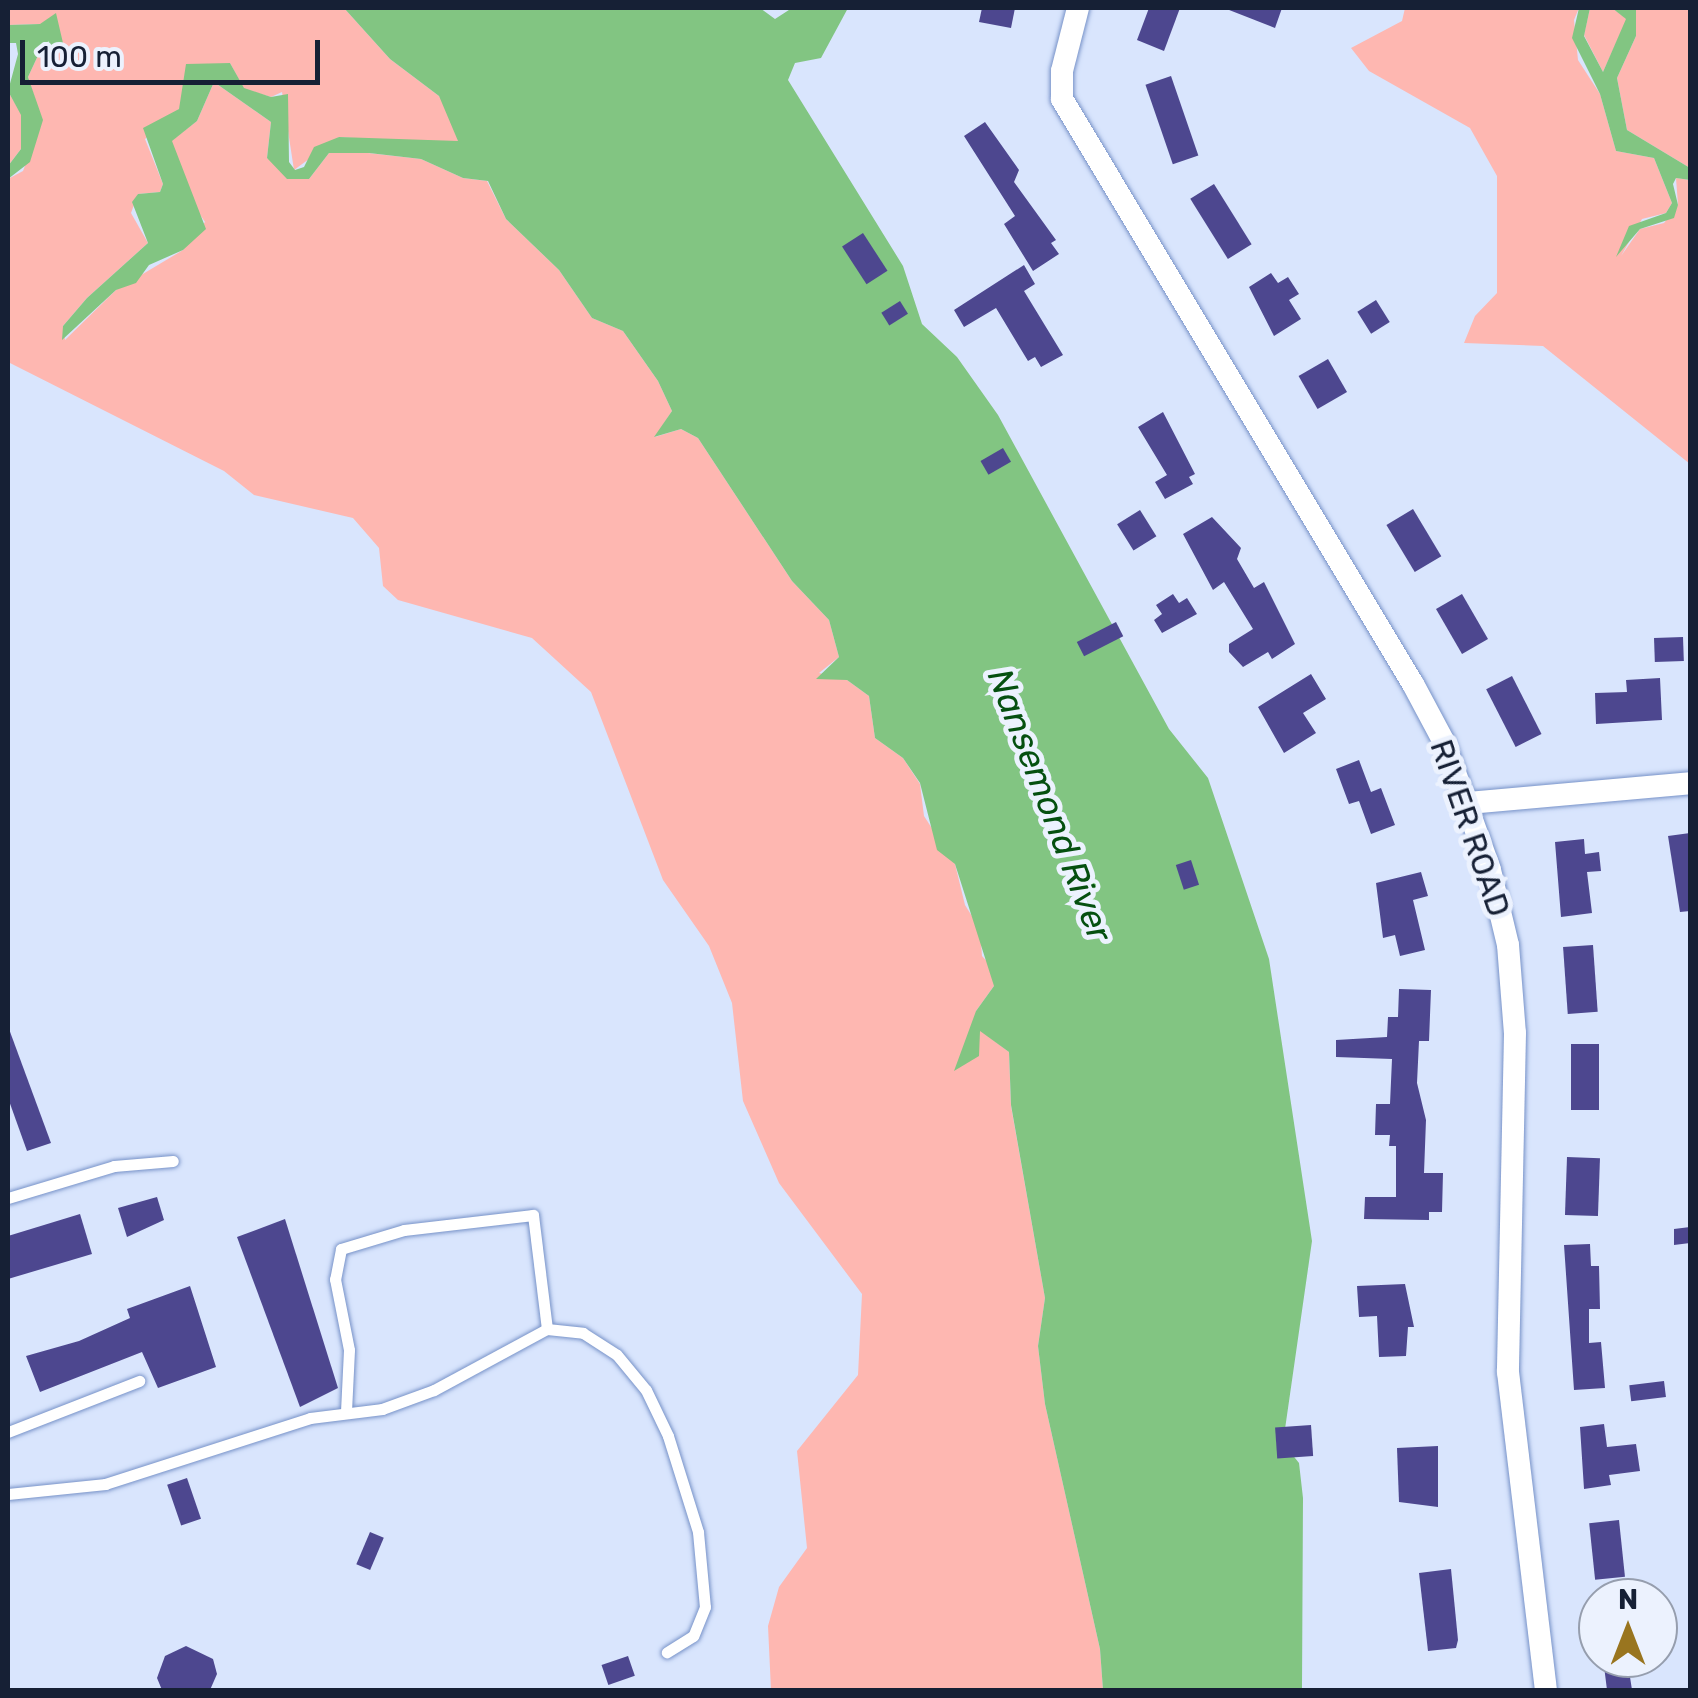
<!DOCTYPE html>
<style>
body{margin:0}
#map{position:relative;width:1698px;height:1698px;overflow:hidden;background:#d9e5fd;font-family:Rubik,sans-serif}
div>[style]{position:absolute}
.green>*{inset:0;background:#feb7b1}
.water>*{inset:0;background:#82c582}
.building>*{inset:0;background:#4d478f;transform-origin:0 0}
.roads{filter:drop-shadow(0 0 2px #7792c8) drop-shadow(0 0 2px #7792c8)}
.lane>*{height:11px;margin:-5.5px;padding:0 5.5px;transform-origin:5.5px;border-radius:5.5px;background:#fff}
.street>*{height:22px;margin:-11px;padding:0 11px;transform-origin:11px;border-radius:11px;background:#fff}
span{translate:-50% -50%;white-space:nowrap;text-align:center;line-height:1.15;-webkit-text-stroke:10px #ecf2fe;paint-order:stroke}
.street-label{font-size:32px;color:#162035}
.water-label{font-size:35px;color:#055010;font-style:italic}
.frame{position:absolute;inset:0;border:10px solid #162035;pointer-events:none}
.north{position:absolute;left:1578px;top:1578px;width:100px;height:100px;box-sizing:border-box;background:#ecf2fe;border:2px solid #969eae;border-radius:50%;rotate:0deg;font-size:28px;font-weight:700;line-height:40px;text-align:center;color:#162035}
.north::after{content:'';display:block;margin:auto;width:35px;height:45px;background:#99751f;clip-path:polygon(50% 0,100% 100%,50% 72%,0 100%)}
.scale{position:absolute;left:20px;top:40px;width:300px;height:45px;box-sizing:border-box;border:5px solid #162035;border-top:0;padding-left:12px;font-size:30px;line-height:35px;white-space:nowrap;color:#162035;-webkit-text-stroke:8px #ecf2fe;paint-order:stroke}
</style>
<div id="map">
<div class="green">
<i style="clip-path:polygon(8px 8px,344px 8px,390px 59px,439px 96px,455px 122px,458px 141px,452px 145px,339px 137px,294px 170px,282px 92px,271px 97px,244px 89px,230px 63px,199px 68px,179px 109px,145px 139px,163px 184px,160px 192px,138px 194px,131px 213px,148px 243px,87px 298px,63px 326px,65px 340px,116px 290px,183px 250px,205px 222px,190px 200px,171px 141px,197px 121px,214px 82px,271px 122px,267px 158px,309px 179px,329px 153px,368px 153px,421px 159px,463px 178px,487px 181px,506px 219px,559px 270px,592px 318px,623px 331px,658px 381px,672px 411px,655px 437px,681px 429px,698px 438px,792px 581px,829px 620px,839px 657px,819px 673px,847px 680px,869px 696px,875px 738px,903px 758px,920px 784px,924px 816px,955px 864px,965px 905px,980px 929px,982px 956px,993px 968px,994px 986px,976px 1011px,975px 1039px,980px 1030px,1009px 1052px,1011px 1106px,1045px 1298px,1038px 1346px,1045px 1404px,1100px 1649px,1103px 1690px,771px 1690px,768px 1626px,779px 1587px,807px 1548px,797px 1451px,858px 1375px,862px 1294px,779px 1183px,743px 1101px,732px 1003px,709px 946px,663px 880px,591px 692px,532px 638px,398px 600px,383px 586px,379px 548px,353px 518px,254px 495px,224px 471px,8px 362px,8px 179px,23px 171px,42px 121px,28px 77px,41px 49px,62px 43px,40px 24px,8px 25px)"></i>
<i style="clip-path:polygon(1405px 8px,1579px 8px,1574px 20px,1578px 60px,1600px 94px,1616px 151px,1654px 158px,1672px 203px,1666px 213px,1642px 219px,1621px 256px,1640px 229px,1664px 223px,1678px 205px,1676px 178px,1690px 180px,1690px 464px,1543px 346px,1464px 343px,1475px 316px,1497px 293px,1497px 176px,1470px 128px,1369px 71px,1351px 48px,1402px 21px)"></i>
<i style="clip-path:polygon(1590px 8px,1612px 8px,1627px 19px,1603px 72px,1584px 35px)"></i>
<i style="clip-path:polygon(1636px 8px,1690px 8px,1690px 168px,1627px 130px,1617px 78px,1636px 36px)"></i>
<i style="clip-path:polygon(8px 91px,21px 114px,21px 149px,8px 166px)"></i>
</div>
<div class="water">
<i style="clip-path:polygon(344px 8px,760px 8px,775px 19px,792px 8px,848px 8px,821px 58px,795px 63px,788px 80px,903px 266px,922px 324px,957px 357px,998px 415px,1169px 729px,1208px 778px,1269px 959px,1312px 1241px,1283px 1443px,1299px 1463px,1303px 1498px,1302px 1690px,1103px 1690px,1100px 1649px,1045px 1404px,1038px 1346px,1045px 1298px,1011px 1105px,1009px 1052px,980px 1031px,979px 1056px,954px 1071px,976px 1011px,994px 986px,955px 864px,937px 850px,920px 783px,903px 758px,875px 738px,869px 696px,847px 680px,816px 679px,839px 657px,829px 620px,792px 581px,698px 438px,681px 429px,654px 437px,672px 411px,658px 381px,623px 331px,592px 318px,559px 270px,506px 219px,488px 181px,463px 178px,421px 159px,369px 153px,329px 153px,309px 179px,287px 179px,267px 158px,271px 122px,214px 82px,197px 121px,172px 141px,206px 229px,183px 250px,149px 265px,136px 283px,116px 290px,62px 340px,63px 326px,87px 298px,148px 243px,132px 202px,138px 194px,160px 192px,163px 184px,143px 128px,179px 109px,186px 64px,230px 63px,244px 88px,271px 97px,288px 94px,289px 162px,295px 170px,304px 167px,314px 147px,339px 137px,458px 141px,439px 96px,390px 59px)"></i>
<i style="clip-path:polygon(1579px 8px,1590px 8px,1584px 36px,1603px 72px,1626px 19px,1612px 8px,1636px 8px,1636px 36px,1617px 78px,1627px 130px,1690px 168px,1690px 180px,1676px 178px,1673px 184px,1678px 205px,1674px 218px,1640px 229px,1616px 257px,1629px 226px,1666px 213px,1672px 203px,1654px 158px,1616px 151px,1600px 94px,1572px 38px)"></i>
<i style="clip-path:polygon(56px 13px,63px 43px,41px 49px,28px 77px,43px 120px,30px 162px,8px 179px,8px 166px,21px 149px,21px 115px,8px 91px,18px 54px,16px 43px,8px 43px,8px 25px,40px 24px)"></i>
</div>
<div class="building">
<i style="clip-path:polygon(982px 8px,1015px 8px,1011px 28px,979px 22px)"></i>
<i style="clip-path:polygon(1149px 8px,1180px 8px,1164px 51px,1137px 40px)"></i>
<i style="clip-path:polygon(1224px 8px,1282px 8px,1275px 28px)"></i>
<i style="left:1171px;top:76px;width:84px;height:27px;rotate:71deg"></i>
<i style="clip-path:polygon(985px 122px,1019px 170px,1014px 182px,1056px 240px,1051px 243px,1059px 254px,1033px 271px,1004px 224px,1015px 216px,964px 136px)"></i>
<i style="left:1214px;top:184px;width:71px;height:28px;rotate:58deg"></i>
<i style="left:863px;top:233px;width:45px;height:25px;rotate:57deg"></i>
<i style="clip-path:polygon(1024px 265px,1035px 284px,1024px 291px,1063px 355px,1041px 367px,1035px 357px,1028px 361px,996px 308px,964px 327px,954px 310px)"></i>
<i style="clip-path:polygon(1271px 273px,1278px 283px,1288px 277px,1299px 294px,1289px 300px,1301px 319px,1274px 336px,1249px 287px)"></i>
<i style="left:1376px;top:300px;width:26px;height:22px;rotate:58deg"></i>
<i style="left:900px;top:301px;width:15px;height:22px;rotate:58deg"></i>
<i style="left:1328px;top:359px;width:38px;height:34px;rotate:60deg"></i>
<i style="clip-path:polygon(1163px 412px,1195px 474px,1189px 477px,1193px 484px,1165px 499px,1155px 482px,1167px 475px,1138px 427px)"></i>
<i style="left:1003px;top:448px;width:16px;height:26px;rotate:60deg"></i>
<i style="left:1413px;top:509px;width:55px;height:31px;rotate:59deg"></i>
<i style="left:1140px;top:510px;width:31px;height:27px;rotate:58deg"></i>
<i style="clip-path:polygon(1212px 517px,1241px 548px,1237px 559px,1254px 588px,1264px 582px,1295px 644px,1272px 659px,1268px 652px,1243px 667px,1229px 652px,1229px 644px,1253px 629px,1224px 582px,1213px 590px,1183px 534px)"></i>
<i style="clip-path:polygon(1173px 594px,1179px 603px,1187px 598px,1197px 614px,1162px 633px,1154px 620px,1162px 614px,1156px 605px)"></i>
<i style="left:1462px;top:594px;width:52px;height:30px;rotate:60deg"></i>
<i style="left:1116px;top:622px;width:16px;height:44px;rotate:63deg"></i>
<i style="left:1683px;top:637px;width:24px;height:29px;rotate:88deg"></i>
<i style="clip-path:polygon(1311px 674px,1326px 699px,1303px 713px,1316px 733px,1284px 753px,1258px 707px)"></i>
<i style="left:1512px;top:676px;width:65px;height:29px;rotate:63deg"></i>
<i style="clip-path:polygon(1660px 678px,1662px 720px,1596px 724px,1595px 693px,1627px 692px,1626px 680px)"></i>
<i style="clip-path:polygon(1359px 760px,1371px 792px,1381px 788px,1395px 825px,1371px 834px,1359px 801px,1349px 804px,1336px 769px)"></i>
<i style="clip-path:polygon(1690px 833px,1690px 911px,1680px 912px,1668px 836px)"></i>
<i style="clip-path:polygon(1584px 839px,1585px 854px,1599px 852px,1601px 871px,1587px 872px,1592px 913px,1561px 917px,1555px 842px)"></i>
<i style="left:1191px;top:860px;width:26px;height:16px;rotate:72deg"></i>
<i style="clip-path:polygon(1421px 872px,1428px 896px,1413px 900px,1425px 950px,1400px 956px,1395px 935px,1383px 938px,1376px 883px)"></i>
<i style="left:1593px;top:945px;width:67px;height:30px;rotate:86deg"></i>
<i style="clip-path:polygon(1399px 989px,1431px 990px,1429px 1041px,1419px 1041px,1417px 1083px,1426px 1120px,1424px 1173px,1443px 1173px,1442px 1212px,1429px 1212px,1429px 1220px,1364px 1219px,1365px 1197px,1396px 1197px,1396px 1146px,1389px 1146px,1390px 1135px,1375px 1135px,1376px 1104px,1390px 1104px,1392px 1059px,1336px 1057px,1336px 1040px,1387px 1037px,1388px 1017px,1398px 1017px)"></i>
<i style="clip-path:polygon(9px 1029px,51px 1143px,27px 1151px,8px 1098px)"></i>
<i style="left:1571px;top:1044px;width:28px;height:66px"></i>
<i style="left:1567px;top:1157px;width:33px;height:58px;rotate:2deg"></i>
<i style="clip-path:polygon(157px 1197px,164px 1220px,127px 1237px,118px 1208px)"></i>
<i style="clip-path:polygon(80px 1214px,92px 1254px,8px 1279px,8px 1236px)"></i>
<i style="clip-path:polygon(285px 1219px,338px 1388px,300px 1407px,237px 1237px)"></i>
<i style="clip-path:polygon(1690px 1227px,1690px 1243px,1674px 1245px,1674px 1229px)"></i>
<i style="clip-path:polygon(1590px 1244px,1591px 1266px,1599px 1266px,1600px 1309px,1589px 1309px,1589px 1343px,1601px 1342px,1605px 1388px,1574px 1390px,1564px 1245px)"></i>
<i style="clip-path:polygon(1405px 1284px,1414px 1327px,1408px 1327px,1406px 1356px,1379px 1357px,1377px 1316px,1359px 1317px,1357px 1286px)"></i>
<i style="clip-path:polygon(190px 1286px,216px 1367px,158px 1388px,142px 1352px,40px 1392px,26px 1356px,79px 1341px,130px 1318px,127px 1309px)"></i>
<i style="left:1664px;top:1381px;width:16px;height:35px;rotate:83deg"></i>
<i style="clip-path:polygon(1604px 1424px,1607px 1447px,1636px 1444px,1640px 1471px,1609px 1475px,1611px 1485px,1584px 1489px,1580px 1427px)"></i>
<i style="left:1311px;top:1425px;width:31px;height:36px;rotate:86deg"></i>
<i style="clip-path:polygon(1438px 1446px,1438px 1507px,1399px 1502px,1397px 1448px)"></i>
<i style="left:187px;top:1478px;width:43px;height:21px;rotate:71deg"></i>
<i style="left:1619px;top:1520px;width:57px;height:30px;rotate:84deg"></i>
<i style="left:370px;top:1532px;width:15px;height:35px;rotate:23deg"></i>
<i style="clip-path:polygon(1451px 1569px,1458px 1640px,1456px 1648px,1428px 1651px,1419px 1573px)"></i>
<i style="clip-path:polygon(186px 1646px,213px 1659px,217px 1674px,210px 1690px,162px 1690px,157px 1678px,165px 1656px)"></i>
<i style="left:628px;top:1656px;width:21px;height:28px;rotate:71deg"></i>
<i style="clip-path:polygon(1603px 1658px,1627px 1658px,1632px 1690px,1607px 1690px)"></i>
</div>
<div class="roads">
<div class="lane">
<i style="left:8px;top:1198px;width:111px;rotate:-16.8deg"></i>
<i style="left:114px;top:1166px;width:59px;rotate:-4.8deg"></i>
<i style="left:547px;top:1329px;width:36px;rotate:6deg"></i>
<i style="left:583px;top:1333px;width:40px;rotate:32.9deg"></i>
<i style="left:617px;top:1355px;width:45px;rotate:50.4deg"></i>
<i style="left:646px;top:1390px;width:51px;rotate:64.4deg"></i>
<i style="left:668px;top:1436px;width:101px;rotate:72.6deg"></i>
<i style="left:698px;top:1532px;width:75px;rotate:84.7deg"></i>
<i style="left:705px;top:1607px;width:31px;rotate:112deg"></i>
<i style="left:693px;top:1636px;width:31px;rotate:148deg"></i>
<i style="left:8px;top:1432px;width:141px;rotate:-21.3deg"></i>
<i style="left:8px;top:1494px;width:98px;rotate:-5.9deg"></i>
<i style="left:105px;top:1484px;width:215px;rotate:-17.8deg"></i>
<i style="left:310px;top:1418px;width:73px;rotate:-7.1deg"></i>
<i style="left:382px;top:1409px;width:55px;rotate:-20.1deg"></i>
<i style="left:434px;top:1390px;width:128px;rotate:-28.4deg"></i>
<i style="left:547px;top:1329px;width:115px;rotate:-97deg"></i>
<i style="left:533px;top:1215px;width:130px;rotate:173.4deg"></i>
<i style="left:404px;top:1230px;width:66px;rotate:163.2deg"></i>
<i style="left:341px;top:1249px;width:31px;rotate:101deg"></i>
<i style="left:335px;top:1279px;width:72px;rotate:78.8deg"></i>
<i style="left:349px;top:1350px;width:62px;rotate:92.8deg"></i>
</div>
<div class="street">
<i style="left:1078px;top:8px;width:65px;rotate:104.3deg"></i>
<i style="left:1062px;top:71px;width:28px;rotate:90deg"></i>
<i style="left:1062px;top:99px;width:682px;rotate:59.04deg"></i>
<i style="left:1413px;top:684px;width:66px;rotate:61.9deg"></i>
<i style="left:1444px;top:742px;width:136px;rotate:70.2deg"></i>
<i style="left:1490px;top:870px;width:77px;rotate:76.5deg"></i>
<i style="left:1508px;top:945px;width:88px;rotate:85.5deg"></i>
<i style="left:1515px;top:1033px;width:339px;rotate:91.2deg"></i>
<i style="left:1508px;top:1372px;width:320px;rotate:83.2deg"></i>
<i style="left:1468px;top:803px;width:223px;rotate:-5.1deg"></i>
</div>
</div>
<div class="street-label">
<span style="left:1470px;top:828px;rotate:71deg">RIVER ROAD</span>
</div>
<div class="water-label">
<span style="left:1050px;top:805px;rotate:69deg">Nansemond River</span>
</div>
<div class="frame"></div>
<div class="north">N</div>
<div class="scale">100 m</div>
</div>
